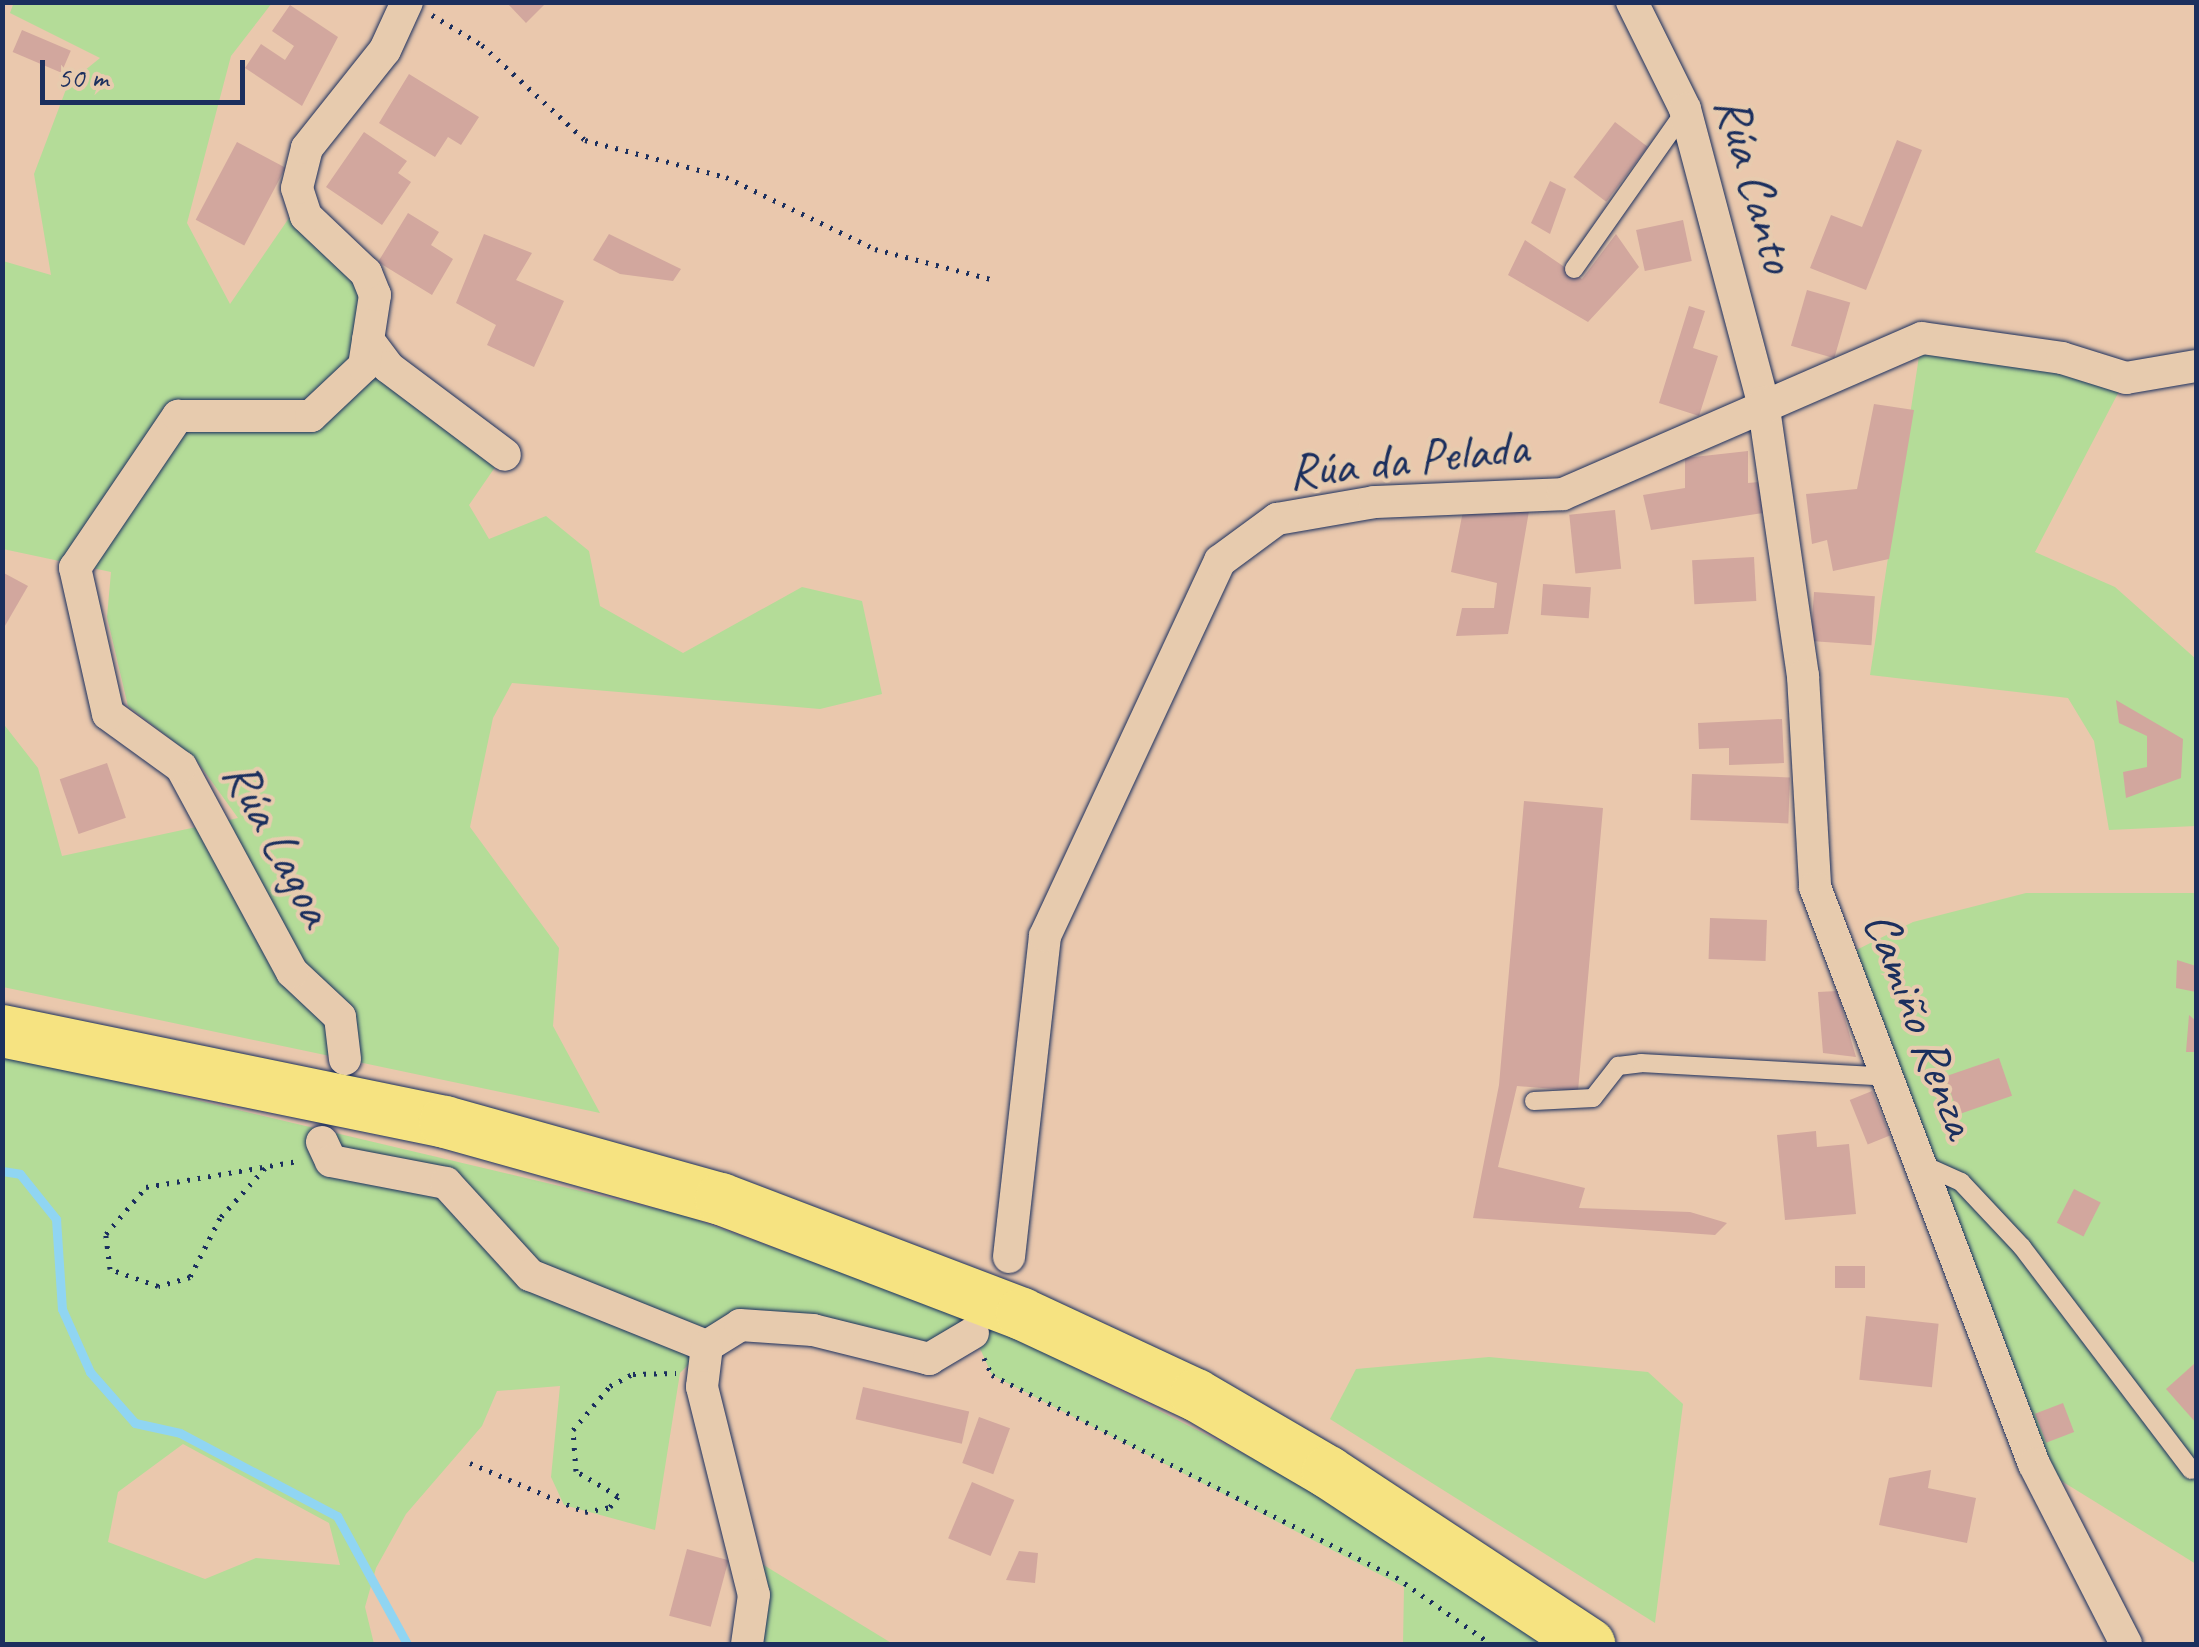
<!DOCTYPE html>
<meta charset="utf-8">
<style>
body{margin:0}
#map{position:relative;width:2199px;height:1647px;overflow:hidden;background:#eac8ad;font-family:Caveat,sans-serif}
div>[style]{position:absolute}
.green>*{inset:0;background:#b4dc98}
.stream>*{height:9px;margin:-4.5px;padding:0 4.5px;transform-origin:4.5px;border-radius:4.5px;background:#90d5f2}
.building>*{inset:0;background:#d2a79e;transform-origin:0 0}
.path>*{height:5px;margin-top:-2.5px;transform-origin:0;background:repeating-linear-gradient(90deg,#1b2f5e 0 2.5px,transparent 0 10.5px)}
.roads{filter:drop-shadow(0 0 2px #1b2f5e) drop-shadow(0 0 2px #1b2f5e)}
.service>*{height:18px;margin:-9px;padding:0 9px;transform-origin:9px;border-radius:9px;background:#e7cbae}
.minor>*{height:32px;margin:-16px;padding:0 16px;transform-origin:16px;border-radius:16px;background:#e7cbae}
.primary>*{height:52px;margin:-26px;padding:0 26px;transform-origin:26px;border-radius:26px;background:#f6e381}
span{translate:-50% -50%;white-space:nowrap;text-align:center;line-height:1.15;-webkit-text-stroke:8px #e7cbae;paint-order:stroke}
.street-label{font-size:50px;color:#1b2f5e}
.frame{position:absolute;inset:0;border:5px solid #1b2f5e;pointer-events:none}
.scale{position:absolute;left:40px;top:60px;width:205px;height:45px;box-sizing:border-box;border:5px solid #1b2f5e;border-top:0;padding-left:12px;font-size:30px;line-height:35px;white-space:nowrap;color:#1b2f5e;-webkit-text-stroke:8px #e7cbae;paint-order:stroke}
</style>
<div id="map">
<div class="green">
<i style="clip-path:polygon(14px 2px,272px 3px,231px 56px,187px 223px,230px 304px,289px 218px,360px 289px,364px 366px,500px 460px,469px 505px,489px 539px,546px 516px,589px 551px,600px 606px,683px 653px,802px 587px,862px 601px,882px 694px,820px 709px,512px 683px,493px 718px,470px 827px,559px 948px,553px 1026px,600px 1113px,3px 987px,2px 722px,38px 768px,62px 856px,238px 818px,194px 757px,128px 706px,107px 617px,111px 572px,3px 549px,3px 261px,51px 275px,34px 174px,68px 84px,100px 58px,10px 13px)"></i>
<i style="clip-path:polygon(1920px 350px,2126px 378px,2035px 552px,2115px 587px,2196px 659px,2196px 826px,2109px 830px,2094px 741px,2068px 698px,1870px 675px)"></i>
<i style="clip-path:polygon(2026px 893px,2196px 893px,2196px 1564px,2034px 1464px,1842px 957px,1913px 922px)"></i>
<i style="clip-path:polygon(evenodd,2px 1054px,686px 1216px,1001px 1330px,1381px 1524px,1558px 1644px,1403px 1644px,1404px 1587px,992px 1375px,973px 1333px,929px 1359px,813px 1331px,707px 1346px,680px 1373px,655px 1530px,564px 1505px,551px 1477px,560px 1386px,497px 1391px,482px 1426px,406px 1514px,376px 1568px,365px 1607px,374px 1644px,3px 1644px,2px 1054px,183px 1444px,329px 1523px,340px 1565px,256px 1558px,205px 1579px,108px 1542px,118px 1492px,183px 1444px)"></i>
<i style="clip-path:polygon(1489px 1357px,1648px 1372px,1683px 1404px,1655px 1623px,1330px 1419px,1356px 1369px)"></i>
<i style="clip-path:polygon(749px 1556px,893px 1644px,747px 1644px)"></i>
</div>
<div class="stream">
<i style="left:2px;top:1171px;width:18px;rotate:9deg"></i>
<i style="left:20px;top:1174px;width:58px;rotate:51.3deg"></i>
<i style="left:56px;top:1219px;width:90px;rotate:86.2deg"></i>
<i style="left:62px;top:1309px;width:69px;rotate:66deg"></i>
<i style="left:90px;top:1372px;width:68px;rotate:48.6deg"></i>
<i style="left:135px;top:1423px;width:46px;rotate:12.5deg"></i>
<i style="left:180px;top:1433px;width:178px;rotate:27.9deg"></i>
<i style="left:337px;top:1516px;width:146px;rotate:61.3deg"></i>
</div>
<div class="building">
<i style="clip-path:polygon(506px 2px,547px 2px,526px 23px)"></i>
<i style="clip-path:polygon(290px 5px,338px 37px,302px 106px,245px 68px,261px 44px,285px 60px,294px 46px,272px 31px)"></i>
<i style="left:22px;top:30px;width:53px;height:24px;rotate:23deg"></i>
<i style="clip-path:polygon(409px 74px,479px 117px,461px 145px,448px 137px,435px 157px,379px 123px)"></i>
<i style="left:1615px;top:122px;width:41px;height:69px;rotate:37deg"></i>
<i style="clip-path:polygon(364px 132px,407px 161px,398px 173px,411px 182px,382px 225px,326px 187px)"></i>
<i style="clip-path:polygon(1897px 140px,1922px 150px,1866px 290px,1810px 268px,1831px 215px,1862px 227px)"></i>
<i style="left:237px;top:142px;width:55px;height:88px;rotate:28deg"></i>
<i style="clip-path:polygon(1550px 181px,1566px 189px,1550px 234px,1531px 223px)"></i>
<i style="clip-path:polygon(408px 213px,439px 232px,431px 245px,453px 259px,432px 295px,378px 262px)"></i>
<i style="left:1683px;top:220px;width:42px;height:48px;rotate:78deg"></i>
<i style="clip-path:polygon(484px 234px,532px 253px,516px 280px,564px 301px,534px 367px,487px 345px,496px 325px,456px 303px)"></i>
<i style="clip-path:polygon(609px 234px,681px 269px,673px 281px,620px 274px,593px 260px)"></i>
<i style="clip-path:polygon(1616px 234px,1639px 267px,1588px 322px,1508px 275px,1525px 240px,1582px 279px)"></i>
<i style="left:1807px;top:290px;width:45px;height:58px;rotate:16deg"></i>
<i style="clip-path:polygon(1689px 306px,1705px 311px,1693px 348px,1718px 356px,1699px 416px,1659px 403px)"></i>
<i style="clip-path:polygon(1874px 404px,1914px 410px,1889px 559px,1833px 571px,1827px 540px,1812px 544px,1806px 494px,1857px 489px)"></i>
<i style="clip-path:polygon(1748px 451px,1748px 483px,1759px 482px,1763px 513px,1651px 530px,1643px 495px,1685px 488px,1685px 458px)"></i>
<i style="clip-path:polygon(1464px 506px,1529px 511px,1508px 634px,1456px 636px,1462px 608px,1494px 608px,1497px 583px,1451px 572px)"></i>
<i style="left:1615px;top:510px;width:59px;height:46px;rotate:84deg"></i>
<i style="left:1754px;top:557px;width:44px;height:62px;rotate:87deg"></i>
<i style="clip-path:polygon(2px 572px,28px 586px,2px 631px)"></i>
<i style="left:1543px;top:584px;width:48px;height:31px;rotate:4deg"></i>
<i style="left:1814px;top:592px;width:61px;height:49px;rotate:4deg"></i>
<i style="clip-path:polygon(2116px 700px,2183px 739px,2181px 778px,2126px 798px,2123px 772px,2147px 767px,2147px 736px,2119px 723px)"></i>
<i style="clip-path:polygon(1782px 719px,1784px 763px,1729px 765px,1729px 748px,1699px 749px,1698px 723px)"></i>
<i style="left:107px;top:763px;width:58px;height:50px;rotate:71deg"></i>
<i style="left:1692px;top:774px;width:98px;height:46px;rotate:2deg"></i>
<i style="clip-path:polygon(1524px 801px,1603px 808px,1578px 1091px,1517px 1086px,1498px 1167px,1585px 1188px,1579px 1208px,1690px 1212px,1727px 1223px,1715px 1235px,1473px 1218px,1499px 1085px)"></i>
<i style="left:1710px;top:918px;width:57px;height:41px;rotate:2deg"></i>
<i style="clip-path:polygon(2177px 960px,2196px 966px,2196px 992px,2176px 988px)"></i>
<i style="clip-path:polygon(1837px 991px,1856px 1057px,1823px 1053px,1818px 992px)"></i>
<i style="clip-path:polygon(2189px 1015px,2196px 1021px,2196px 1052px,2186px 1052px)"></i>
<i style="left:1999px;top:1058px;width:40px;height:57px;rotate:71deg"></i>
<i style="left:1872px;top:1091px;width:48px;height:24px;rotate:68deg"></i>
<i style="clip-path:polygon(1816px 1131px,1817px 1147px,1849px 1144px,1856px 1214px,1785px 1220px,1777px 1135px)"></i>
<i style="left:2074px;top:1189px;width:30px;height:38px;rotate:27deg"></i>
<i style="left:1835px;top:1266px;width:30px;height:22px"></i>
<i style="left:1866px;top:1316px;width:73px;height:64px;rotate:6deg"></i>
<i style="clip-path:polygon(2194px 1364px,2196px 1366px,2196px 1423px,2166px 1389px)"></i>
<i style="left:863px;top:1387px;width:109px;height:33px;rotate:13deg"></i>
<i style="left:2063px;top:1403px;width:31px;height:30px;rotate:69deg"></i>
<i style="left:979px;top:1417px;width:33px;height:49px;rotate:20deg"></i>
<i style="clip-path:polygon(1931px 1470px,1928px 1488px,1976px 1498px,1967px 1543px,1879px 1525px,1889px 1478px)"></i>
<i style="left:972px;top:1482px;width:46px;height:61px;rotate:23deg"></i>
<i style="left:687px;top:1549px;width:43px;height:69px;rotate:15deg"></i>
<i style="clip-path:polygon(1019px 1551px,1038px 1553px,1035px 1583px,1006px 1580px)"></i>
</div>
<div class="path">
<i style="left:432px;top:15px;width:58px;rotate:31deg"></i>
<i style="left:482px;top:45px;width:140px;rotate:42.7deg"></i>
<i style="left:585px;top:140px;width:146px;rotate:14.7deg"></i>
<i style="left:726px;top:177px;width:165px;rotate:25.8deg"></i>
<i style="left:875px;top:249px;width:124px;rotate:14.5deg"></i>
<i style="left:265px;top:1168px;width:67px;rotate:132deg"></i>
<i style="left:220px;top:1218px;width:66px;rotate:117deg"></i>
<i style="left:190px;top:1277px;width:33px;rotate:164deg"></i>
<i style="left:158px;top:1286px;width:51px;rotate:-160.5deg"></i>
<i style="left:110px;top:1269px;width:35px;rotate:-97deg"></i>
<i style="left:106px;top:1234px;width:62px;rotate:-49.6deg"></i>
<i style="left:146px;top:1187px;width:154px;rotate:-9.7deg"></i>
<i style="left:984px;top:1358px;width:19px;rotate:65deg"></i>
<i style="left:992px;top:1375px;width:452px;rotate:26.6deg"></i>
<i style="left:1396px;top:1577px;width:116px;rotate:35.2deg"></i>
<i style="left:470px;top:1463px;width:125px;rotate:23.1deg"></i>
<i style="left:585px;top:1512px;width:25px;rotate:-11deg"></i>
<i style="left:610px;top:1507px;width:14px;rotate:-54deg"></i>
<i style="left:618px;top:1496px;width:49px;rotate:-149.2deg"></i>
<i style="left:576px;top:1471px;width:41px;rotate:-94.2deg"></i>
<i style="left:573px;top:1430px;width:57px;rotate:-49.9deg"></i>
<i style="left:610px;top:1386px;width:26px;rotate:-28deg"></i>
<i style="left:633px;top:1374px;width:43px;rotate:-1.3deg"></i>
</div>
<div class="roads">
<div class="service">
<i style="left:1574px;top:269px;width:189px;rotate:-54.9deg"></i>
<i style="left:1534px;top:1101px;width:59px;rotate:-2.9deg"></i>
<i style="left:1593px;top:1098px;width:41px;rotate:-52deg"></i>
<i style="left:1618px;top:1066px;width:23px;rotate:-7deg"></i>
<i style="left:1641px;top:1063px;width:247px;rotate:3.2deg"></i>
<i style="left:1921px;top:1164px;width:44px;rotate:24.2deg"></i>
<i style="left:1961px;top:1182px;width:89px;rotate:46.8deg"></i>
<i style="left:2022px;top:1247px;width:280px;rotate:52.8deg"></i>
</div>
<div class="minor">
<i style="left:1632px;top:2px;width:119px;rotate:63.6deg"></i>
<i style="left:1685px;top:109px;width:303px;rotate:75.1deg"></i>
<i style="left:1763px;top:402px;width:277px;rotate:81.7deg"></i>
<i style="left:1803px;top:676px;width:211px;rotate:86.7deg"></i>
<i style="left:1815px;top:887px;width:617px;rotate:69.22deg"></i>
<i style="left:2034px;top:1464px;width:202px;rotate:62.9deg"></i>
<i style="left:368px;top:340px;width:34px;rotate:53deg"></i>
<i style="left:388px;top:367px;width:146px;rotate:36.9deg"></i>
<i style="left:345px;top:1059px;width:42px;rotate:-96.8deg"></i>
<i style="left:340px;top:1017px;width:66px;rotate:-136.8deg"></i>
<i style="left:292px;top:972px;width:233px;rotate:-118.4deg"></i>
<i style="left:181px;top:767px;width:90px;rotate:-144deg"></i>
<i style="left:108px;top:714px;width:150px;rotate:-102.7deg"></i>
<i style="left:75px;top:568px;width:184px;rotate:-55.9deg"></i>
<i style="left:178px;top:416px;width:133px"></i>
<i style="left:311px;top:416px;width:73px;rotate:-43.3deg"></i>
<i style="left:364px;top:366px;width:72px;rotate:-81.2deg"></i>
<i style="left:375px;top:295px;width:24px;rotate:-112deg"></i>
<i style="left:366px;top:273px;width:83px;rotate:-136.5deg"></i>
<i style="left:306px;top:216px;width:29px;rotate:-108deg"></i>
<i style="left:297px;top:188px;width:41px;rotate:-76deg"></i>
<i style="left:307px;top:148px;width:125px;rotate:-51.5deg"></i>
<i style="left:385px;top:50px;width:53px;rotate:-65.4deg"></i>
<i style="left:322px;top:1142px;width:21px;rotate:65deg"></i>
<i style="left:331px;top:1161px;width:117px;rotate:10.8deg"></i>
<i style="left:446px;top:1183px;width:125px;rotate:47.6deg"></i>
<i style="left:530px;top:1275px;width:191px;rotate:21.9deg"></i>
<i style="left:707px;top:1346px;width:39px;rotate:-32deg"></i>
<i style="left:740px;top:1325px;width:73px;rotate:3.9deg"></i>
<i style="left:813px;top:1330px;width:120px;rotate:14deg"></i>
<i style="left:929px;top:1359px;width:51px;rotate:-30.6deg"></i>
<i style="left:1009px;top:1257px;width:323px;rotate:-83.6deg"></i>
<i style="left:1045px;top:936px;width:414px;rotate:-65deg"></i>
<i style="left:1220px;top:561px;width:71px;rotate:-36.4deg"></i>
<i style="left:1277px;top:519px;width:98px;rotate:-9.9deg"></i>
<i style="left:1374px;top:502px;width:189px;rotate:-2.4deg"></i>
<i style="left:1563px;top:494px;width:391px;rotate:-23.5deg"></i>
<i style="left:1922px;top:338px;width:141px;rotate:8.1deg"></i>
<i style="left:2062px;top:358px;width:67px;rotate:17.4deg"></i>
<i style="left:2126px;top:378px;width:71px;rotate:-9.7deg"></i>
<i style="left:707px;top:1346px;width:41px;rotate:97deg"></i>
<i style="left:702px;top:1387px;width:214px;rotate:76deg"></i>
<i style="left:754px;top:1595px;width:49px;rotate:98.1deg"></i>
</div>
<div class="primary">
<i style="left:2px;top:1031px;width:452px;rotate:11.6deg"></i>
<i style="left:445px;top:1122px;width:287px;rotate:15.6deg"></i>
<i style="left:721px;top:1199px;width:322px;rotate:20.9deg"></i>
<i style="left:1022px;top:1314px;width:192px;rotate:25deg"></i>
<i style="left:1196px;top:1395px;width:153px;rotate:30.3deg"></i>
<i style="left:1328px;top:1472px;width:313px;rotate:33.4deg"></i>
</div>
</div>
<div class="street-label">
<span style="left:1756px;top:184px;rotate:74deg">Rúa Canto</span>
<span style="left:1408px;top:459px;rotate:-6deg">Rúa da Pelada</span>
<span style="left:279px;top:843px;rotate:62deg">Rúa Lagoa</span>
<span style="left:1921px;top:1024px;rotate:69deg">Camiño Renza</span>
</div>
<div class="frame"></div>
<div class="scale">50 m</div>
</div>
